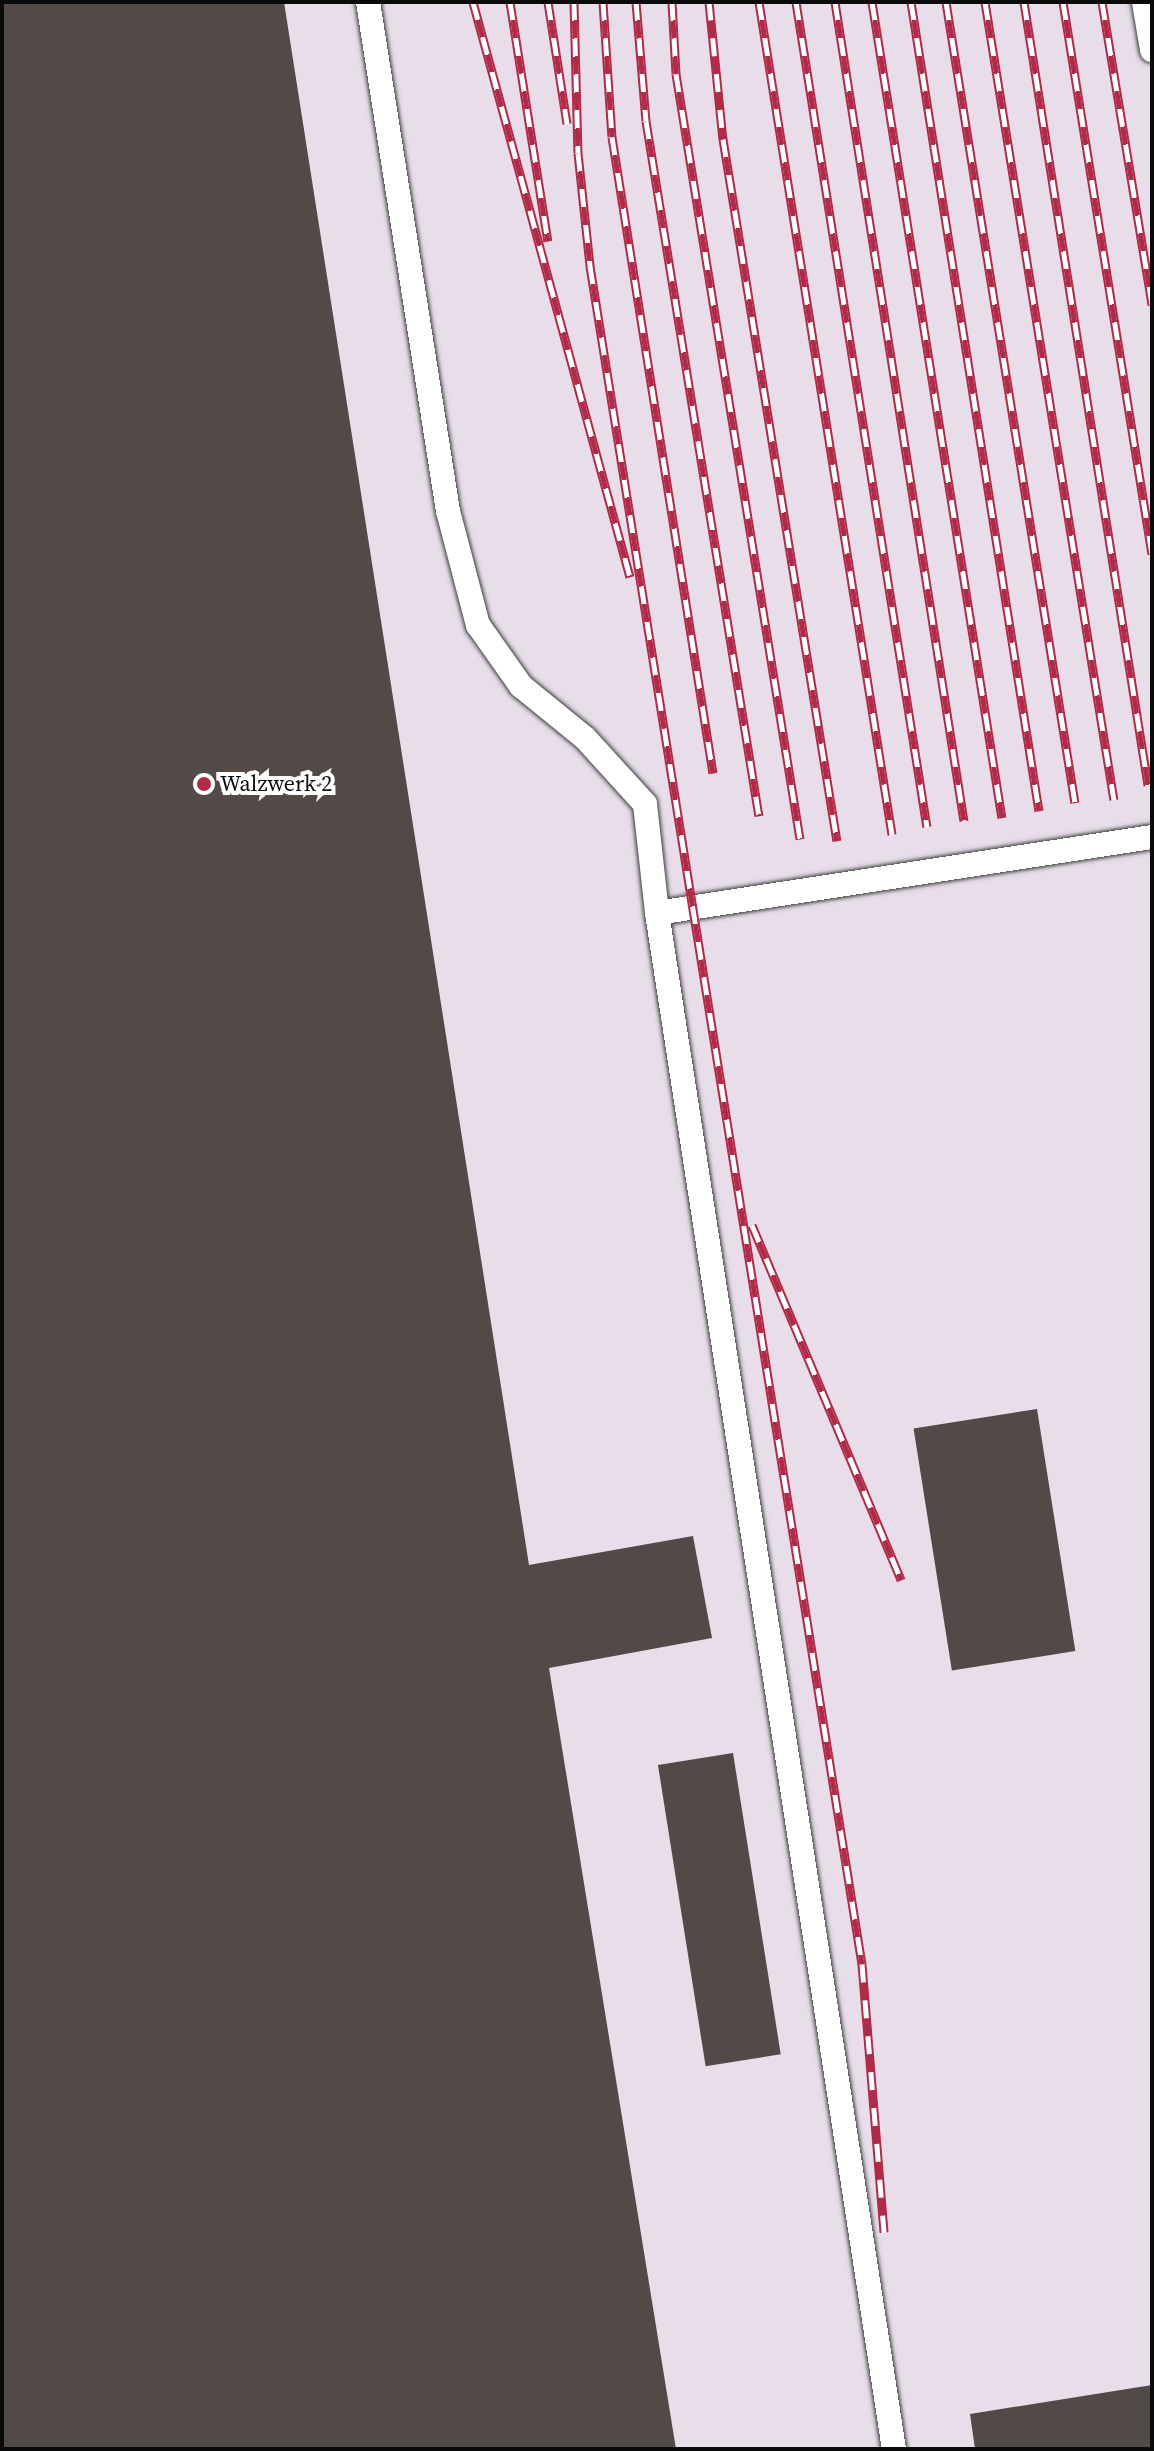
<!DOCTYPE html>
<style>
body{margin:0}
#map{position:relative;width:1154px;height:2451px;overflow:hidden;background:#fef7e9;font-family:"Source Serif 4",serif}
div>[style]{position:absolute}
.industrial>*{inset:0;background:#e7dee9;transform-origin:0 0}
.building>*{inset:0;background:#524a47;transform-origin:0 0}
.roads{filter:drop-shadow(0 0 2px #3d3d3d) drop-shadow(0 0 2px #3d3d3d)}
.service>*{height:24px;margin:-12px;padding:0 12px;transform-origin:12px;border-radius:12px;background:#fff}
.rail>*{height:9px;margin-top:-4.5px;transform-origin:0;background:repeating-linear-gradient(90deg,#fff 0 18px,#b22a45 0 36px);box-sizing:border-box;border-block:2px solid #b22a45}
.dots>*{width:22px;height:22px;translate:-50% -50%;box-sizing:border-box;border:4px solid #fff;border-radius:50%}
span{translate:-50% -50%;white-space:nowrap;text-align:center;line-height:1.15;-webkit-text-stroke:8px #fff;paint-order:stroke}
.poi-label{font-size:22px;color:#0a0a0a}
.left{translate:0 -50%;text-align:left}
.frame{position:absolute;inset:0;border:4px solid #0a0a0a;pointer-events:none}
</style>
<div id="map">
<div class="industrial">
<i style="left:2px;top:2px;width:1150px;height:2447px"></i>
</div>
<div class="building">
<i style="clip-path:polygon(2px 2px,284px 2px,529px 1565px,693px 1536px,712px 1638px,549px 1668px,676px 2449px,2px 2449px)"></i>
<i style="left:1037px;top:1409px;width:245px;height:125px;rotate:81deg"></i>
<i style="left:733px;top:1753px;width:305px;height:76px;rotate:81deg"></i>
<i style="clip-path:polygon(1152px 2385px,1152px 2449px,975px 2449px,970px 2414px)"></i>
</div>
<div class="roads">
<div class="service">
<i style="left:368px;top:2px;width:515px;rotate:81.07deg"></i>
<i style="left:448px;top:511px;width:118px;rotate:75.3deg"></i>
<i style="left:478px;top:625px;width:75px;rotate:54.8deg"></i>
<i style="left:521px;top:686px;width:82px;rotate:39.1deg"></i>
<i style="left:585px;top:738px;width:89px;rotate:47.7deg"></i>
<i style="left:645px;top:804px;width:110px;rotate:83.7deg"></i>
<i style="left:657px;top:913px;width:1554px;rotate:81.23deg"></i>
<i style="left:1144px;top:2px;width:49px;rotate:80.5deg"></i>
<i style="left:657px;top:913px;width:501px;rotate:-8.73deg"></i>
</div>
</div>
<div class="rail">
<i style="left:473px;top:2px;width:596px;rotate:74.73deg"></i>
<i style="left:510px;top:2px;width:242px;rotate:81deg"></i>
<i style="left:548px;top:2px;width:123px;rotate:81.1deg"></i>
<i style="left:574px;top:2px;width:151px;rotate:88.5deg"></i>
<i style="left:578px;top:153px;width:114px;rotate:83.9deg"></i>
<i style="left:590px;top:266px;width:1720px;rotate:80.9deg"></i>
<i style="left:862px;top:1964px;width:269px;rotate:85.3deg"></i>
<i style="left:603px;top:2px;width:135px;rotate:86.2deg"></i>
<i style="left:612px;top:137px;width:644px;rotate:80.98deg"></i>
<i style="left:636px;top:2px;width:119px;rotate:85.2deg"></i>
<i style="left:646px;top:121px;width:704px;rotate:80.77deg"></i>
<i style="left:672px;top:2px;width:72px;rotate:86.8deg"></i>
<i style="left:676px;top:74px;width:775px;rotate:80.79deg"></i>
<i style="left:709px;top:2px;width:138px;rotate:84.2deg"></i>
<i style="left:723px;top:139px;width:711px;rotate:80.78deg"></i>
<i style="left:759px;top:2px;width:843px;rotate:80.92deg"></i>
<i style="left:796px;top:2px;width:835px;rotate:80.98deg"></i>
<i style="left:835px;top:2px;width:829px;rotate:81.05deg"></i>
<i style="left:872px;top:2px;width:826px;rotate:80.95deg"></i>
<i style="left:911px;top:2px;width:819px;rotate:81.01deg"></i>
<i style="left:946px;top:2px;width:811px;rotate:80.85deg"></i>
<i style="left:985px;top:2px;width:808px;rotate:80.82deg"></i>
<i style="left:1024px;top:2px;width:793px;rotate:81deg"></i>
<i style="left:1063px;top:2px;width:559px;rotate:80.84deg"></i>
<i style="left:1102px;top:2px;width:307px;rotate:80.6deg"></i>
<i style="left:752px;top:1225px;width:385px;rotate:67.2deg"></i>
</div>
<div class="dots">
<i style="left:204px;top:784px;background:#b22a45"></i>
</div>
<div class="poi-label">
<span class="left" style="left:220px;top:784px">Walzwerk 2</span>
</div>
<div class="frame"></div>
</div>
